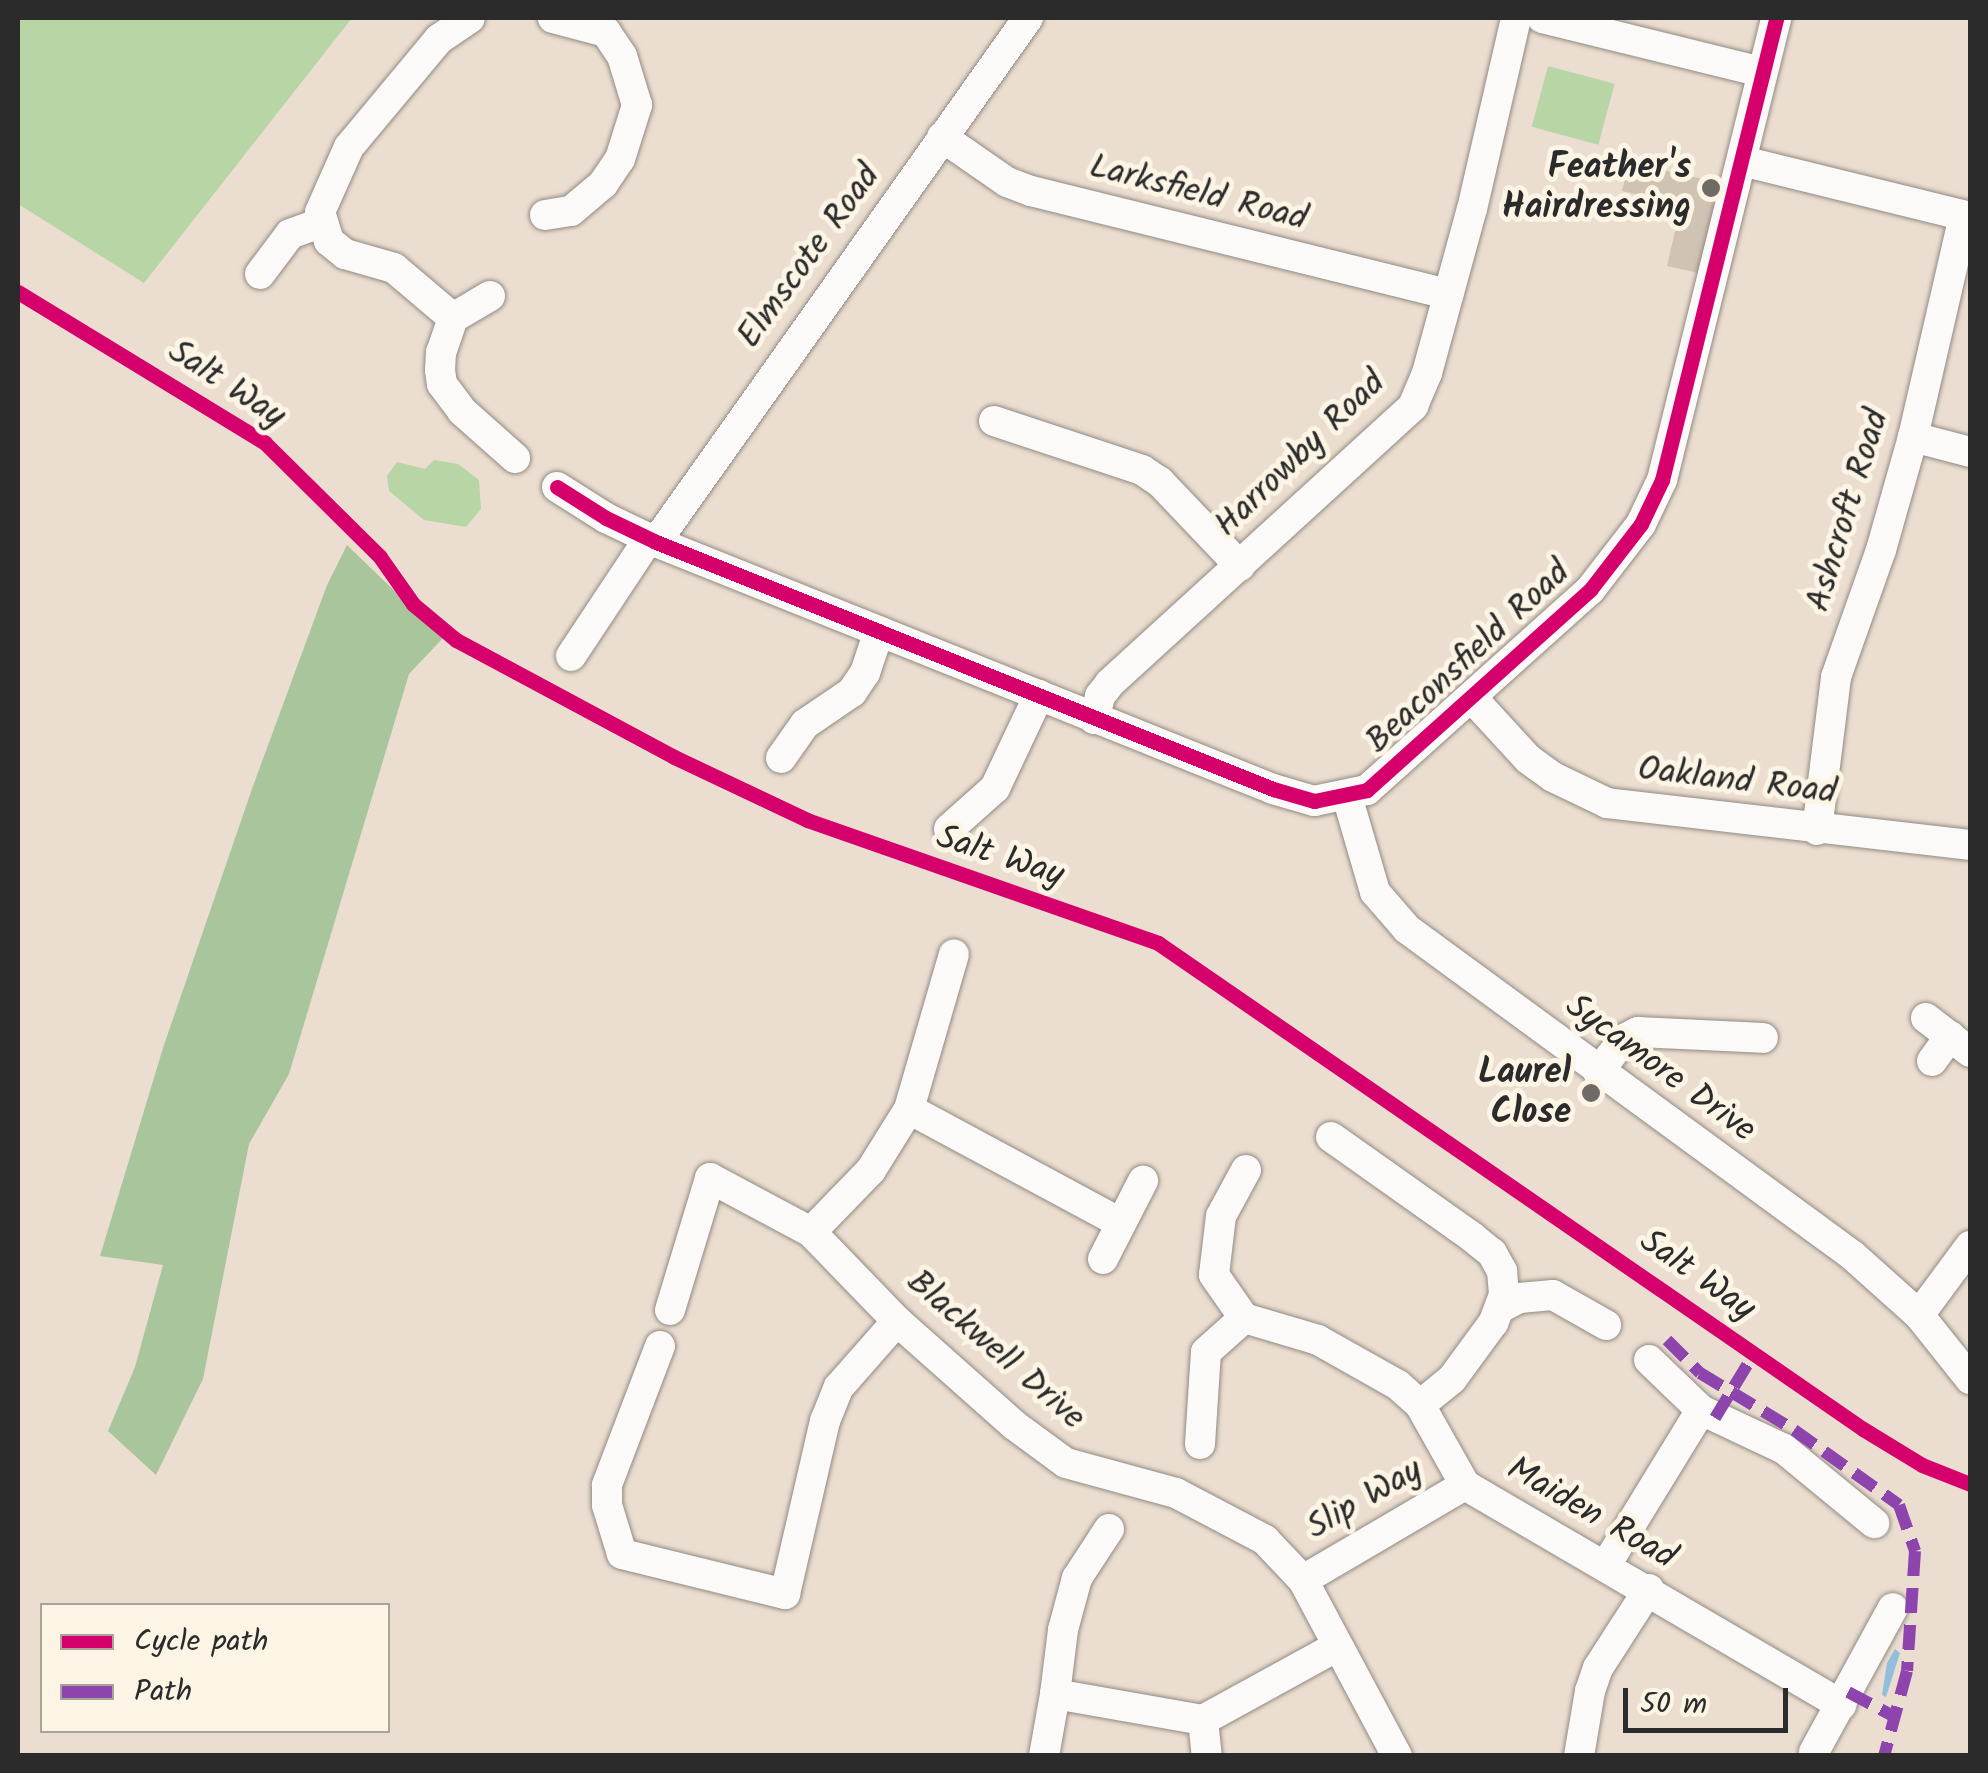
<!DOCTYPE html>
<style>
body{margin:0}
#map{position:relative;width:1988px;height:1773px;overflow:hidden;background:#ebded0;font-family:Kalam,sans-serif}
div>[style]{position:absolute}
.green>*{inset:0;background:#b8d5a6;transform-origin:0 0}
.forest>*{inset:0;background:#a9c59c}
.water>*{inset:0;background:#92bedc}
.building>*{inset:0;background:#d0c3b4}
.roads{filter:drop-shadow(0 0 2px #918a83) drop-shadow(0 0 2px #918a83)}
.minor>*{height:30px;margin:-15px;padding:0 15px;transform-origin:15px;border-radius:15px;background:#fcfaf8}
.quiet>*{height:12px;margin-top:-6px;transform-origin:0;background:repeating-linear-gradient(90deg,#8e44ad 0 25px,transparent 0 37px)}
.cycleway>*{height:15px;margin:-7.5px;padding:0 7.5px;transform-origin:7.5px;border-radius:7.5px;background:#d6006c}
.dots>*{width:28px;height:28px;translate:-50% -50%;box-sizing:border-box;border:5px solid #fcf5e5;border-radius:50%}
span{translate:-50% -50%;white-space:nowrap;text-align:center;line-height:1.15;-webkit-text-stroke:10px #fcf5e5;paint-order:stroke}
.poi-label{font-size:35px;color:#2b2b2b;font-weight:700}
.right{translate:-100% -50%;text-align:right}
.street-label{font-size:35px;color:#2b2b2b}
.frame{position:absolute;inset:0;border:20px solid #2b2b2b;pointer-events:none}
.legend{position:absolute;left:40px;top:1603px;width:350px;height:130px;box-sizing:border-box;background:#fcf5e5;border:2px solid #a8a49b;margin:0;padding:12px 18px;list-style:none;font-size:30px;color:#2b2b2b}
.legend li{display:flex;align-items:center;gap:20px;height:50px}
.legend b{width:50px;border:2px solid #a8a49b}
.scale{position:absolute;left:1623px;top:1688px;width:165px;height:45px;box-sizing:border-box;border:5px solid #2b2b2b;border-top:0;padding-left:12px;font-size:30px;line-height:35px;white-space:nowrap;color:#2b2b2b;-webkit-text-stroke:8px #fcf5e5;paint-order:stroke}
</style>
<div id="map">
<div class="green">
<i style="clip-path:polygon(18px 18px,352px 18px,144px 283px,18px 204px)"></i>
<i style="left:1548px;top:66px;width:69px;height:63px;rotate:15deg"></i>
<i style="clip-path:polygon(434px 460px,458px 464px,479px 480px,481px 509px,466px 527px,424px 520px,389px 491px,387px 476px,397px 462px,425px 469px)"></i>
</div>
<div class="forest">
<i style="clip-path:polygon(347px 545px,443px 638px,409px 674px,289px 1074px,249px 1144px,203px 1379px,156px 1475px,108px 1431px,135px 1367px,163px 1265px,100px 1256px,163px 1048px,253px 786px,327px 585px)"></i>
</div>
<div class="water">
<i style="clip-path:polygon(1895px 1649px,1900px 1653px,1886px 1697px,1882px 1695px,1887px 1663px)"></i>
</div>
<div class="building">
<i style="clip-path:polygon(1629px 162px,1720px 183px,1698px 273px,1667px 266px,1681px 205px,1622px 191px)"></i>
</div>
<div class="roads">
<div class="minor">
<i style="left:1542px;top:18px;width:227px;rotate:13.8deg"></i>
<i style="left:942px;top:137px;width:79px;rotate:34.7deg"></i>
<i style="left:1007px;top:182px;width:26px;rotate:21deg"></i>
<i style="left:1031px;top:191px;width:430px;rotate:13.9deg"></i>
<i style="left:1742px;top:161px;width:235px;rotate:13.8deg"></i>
<i style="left:545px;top:215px;width:26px;rotate:-9deg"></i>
<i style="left:571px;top:211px;width:42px;rotate:-40.2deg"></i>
<i style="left:603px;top:184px;width:30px;rotate:-56deg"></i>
<i style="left:620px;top:159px;width:57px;rotate:-72.5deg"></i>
<i style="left:637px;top:105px;width:51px;rotate:-107deg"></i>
<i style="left:622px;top:56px;width:29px;rotate:-124deg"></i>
<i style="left:606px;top:32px;width:55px;rotate:-165.2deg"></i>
<i style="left:260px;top:274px;width:50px;rotate:-53.1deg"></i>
<i style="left:290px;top:234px;width:32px;rotate:-20deg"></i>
<i style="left:490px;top:296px;width:43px;rotate:149.3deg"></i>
<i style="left:453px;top:318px;width:36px;rotate:109deg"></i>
<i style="left:441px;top:352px;width:18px;rotate:93deg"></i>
<i style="left:440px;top:370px;width:14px;rotate:82deg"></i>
<i style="left:442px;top:384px;width:34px;rotate:53deg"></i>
<i style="left:462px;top:411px;width:71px;rotate:41.6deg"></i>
<i style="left:453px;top:318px;width:77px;rotate:-139.7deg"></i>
<i style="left:394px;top:268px;width:51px;rotate:-164.1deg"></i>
<i style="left:345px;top:254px;width:21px;rotate:-141deg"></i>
<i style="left:329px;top:241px;width:30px;rotate:-107deg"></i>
<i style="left:320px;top:212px;width:71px;rotate:-66deg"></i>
<i style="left:349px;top:147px;width:141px;rotate:-50.2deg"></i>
<i style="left:439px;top:39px;width:37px;rotate:-34deg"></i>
<i style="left:994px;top:421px;width:156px;rotate:18.3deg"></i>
<i style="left:1142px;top:470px;width:22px;rotate:34deg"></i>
<i style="left:1160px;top:482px;width:116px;rotate:46.4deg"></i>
<i style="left:1913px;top:437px;width:59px;rotate:14.7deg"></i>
<i style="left:557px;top:487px;width:58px;rotate:32.3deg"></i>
<i style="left:606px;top:518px;width:55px;rotate:25.6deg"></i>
<i style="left:656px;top:542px;width:665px;rotate:21.82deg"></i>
<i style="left:1273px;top:789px;width:43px;rotate:16.3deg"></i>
<i style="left:1314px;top:801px;width:54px;rotate:-11.7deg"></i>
<i style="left:1367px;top:790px;width:300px;rotate:-41.9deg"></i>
<i style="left:1590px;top:590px;width:83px;rotate:-52.3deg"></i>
<i style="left:1641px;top:524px;width:49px;rotate:-64.5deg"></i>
<i style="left:1662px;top:480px;width:476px;rotate:-76.1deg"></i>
<i style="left:656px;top:542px;width:643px;rotate:-54.63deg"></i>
<i style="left:571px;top:656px;width:141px;rotate:-56.5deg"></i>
<i style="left:1473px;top:699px;width:81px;rotate:47.5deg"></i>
<i style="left:1528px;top:759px;width:31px;rotate:36deg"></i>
<i style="left:1553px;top:777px;width:60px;rotate:25.7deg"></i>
<i style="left:1607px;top:803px;width:365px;rotate:6.6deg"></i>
<i style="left:1094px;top:719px;width:24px;rotate:-75deg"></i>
<i style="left:1100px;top:696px;width:16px;rotate:-52deg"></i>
<i style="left:1110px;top:683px;width:411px;rotate:-42.4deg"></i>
<i style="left:1413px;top:406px;width:36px;rotate:-67deg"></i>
<i style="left:1427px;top:373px;width:170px;rotate:-74.7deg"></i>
<i style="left:1472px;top:209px;width:196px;rotate:-77deg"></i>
<i style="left:781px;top:758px;width:42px;rotate:-54.8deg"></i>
<i style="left:805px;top:724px;width:57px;rotate:-34.2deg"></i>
<i style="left:852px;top:692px;width:23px;rotate:-56deg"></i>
<i style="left:865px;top:673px;width:44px;rotate:-71.6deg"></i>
<i style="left:1347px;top:796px;width:100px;rotate:73.7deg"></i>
<i style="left:1375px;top:892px;width:49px;rotate:49.1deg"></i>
<i style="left:1407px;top:929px;width:552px;rotate:36.23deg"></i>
<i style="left:1852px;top:1255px;width:90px;rotate:41.8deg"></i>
<i style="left:1919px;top:1315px;width:82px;rotate:51.4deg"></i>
<i style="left:949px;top:829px;width:62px;rotate:-41.7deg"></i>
<i style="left:995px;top:788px;width:103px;rotate:-64.7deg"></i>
<i style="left:1817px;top:830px;width:154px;rotate:-82.9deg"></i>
<i style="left:1836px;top:677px;width:135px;rotate:-70.5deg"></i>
<i style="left:1881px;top:550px;width:117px;rotate:-74.2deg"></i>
<i style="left:1913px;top:437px;width:227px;rotate:-77deg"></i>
<i style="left:1926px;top:1018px;width:56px;rotate:37.7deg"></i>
<i style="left:1932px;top:1061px;width:31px;rotate:-54deg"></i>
<i style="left:1598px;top:1072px;width:42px;rotate:-51.8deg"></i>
<i style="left:1624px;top:1039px;width:16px;rotate:-27deg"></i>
<i style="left:1638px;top:1032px;width:125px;rotate:2.7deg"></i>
<i style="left:909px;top:1109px;width:238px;rotate:28.3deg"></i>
<i style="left:1331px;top:1137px;width:173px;rotate:35.3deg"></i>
<i style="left:1472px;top:1237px;width:26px;rotate:39deg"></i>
<i style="left:1492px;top:1253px;width:21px;rotate:61deg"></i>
<i style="left:1502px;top:1271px;width:24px;rotate:85deg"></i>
<i style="left:1504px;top:1295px;width:30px;rotate:111deg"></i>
<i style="left:1493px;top:1323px;width:69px;rotate:126.2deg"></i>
<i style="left:1452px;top:1379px;width:41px;rotate:140.9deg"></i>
<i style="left:1246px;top:1170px;width:52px;rotate:118.5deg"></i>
<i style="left:1221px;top:1216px;width:59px;rotate:96.8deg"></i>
<i style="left:1214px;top:1275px;width:52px;rotate:55.1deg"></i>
<i style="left:1244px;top:1318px;width:77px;rotate:16.6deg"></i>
<i style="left:1318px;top:1340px;width:92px;rotate:29.4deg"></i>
<i style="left:1398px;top:1385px;width:30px;rotate:42deg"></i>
<i style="left:1420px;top:1405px;width:92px;rotate:60.6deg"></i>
<i style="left:1465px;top:1485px;width:436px;rotate:30.3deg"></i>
<i style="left:811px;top:1232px;width:86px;rotate:-45.9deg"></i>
<i style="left:871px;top:1170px;width:72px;rotate:-58.1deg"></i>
<i style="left:909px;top:1109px;width:161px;rotate:-73.8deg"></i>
<i style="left:1103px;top:1259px;width:88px;rotate:-62.9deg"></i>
<i style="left:1500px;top:1308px;width:21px;rotate:-28deg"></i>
<i style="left:1519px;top:1298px;width:34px;rotate:-5deg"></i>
<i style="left:1553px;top:1295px;width:61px;rotate:29.5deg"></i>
<i style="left:670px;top:1310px;width:138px;rotate:-73.1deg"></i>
<i style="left:710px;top:1178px;width:115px;rotate:28.1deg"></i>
<i style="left:811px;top:1232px;width:124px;rotate:46deg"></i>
<i style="left:897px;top:1321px;width:157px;rotate:41.6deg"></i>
<i style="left:1014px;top:1425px;width:64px;rotate:36.2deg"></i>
<i style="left:1066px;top:1463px;width:114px;rotate:15.3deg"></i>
<i style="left:1176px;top:1493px;width:101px;rotate:27.8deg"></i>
<i style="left:1265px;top:1540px;width:55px;rotate:46.5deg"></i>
<i style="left:1303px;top:1580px;width:200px;rotate:61.9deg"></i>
<i style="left:1919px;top:1315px;width:86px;rotate:-53.5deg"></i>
<i style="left:660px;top:1346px;width:149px;rotate:110.9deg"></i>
<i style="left:607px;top:1485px;width:20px;rotate:90deg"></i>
<i style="left:607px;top:1505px;width:51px;rotate:73deg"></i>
<i style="left:622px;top:1554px;width:168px;rotate:13.8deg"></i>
<i style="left:785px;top:1594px;width:178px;rotate:-77deg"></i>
<i style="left:825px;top:1421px;width:37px;rotate:-68deg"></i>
<i style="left:839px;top:1387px;width:88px;rotate:-48.7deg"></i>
<i style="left:1649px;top:1360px;width:72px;rotate:43.9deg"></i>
<i style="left:1701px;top:1410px;width:92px;rotate:25.2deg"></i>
<i style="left:1784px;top:1449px;width:117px;rotate:39.4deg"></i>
<i style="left:1200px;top:1444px;width:92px;rotate:-86.3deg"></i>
<i style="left:1206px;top:1352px;width:51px;rotate:-41.8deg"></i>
<i style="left:1109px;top:1529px;width:59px;rotate:123.1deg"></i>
<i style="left:1077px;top:1578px;width:54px;rotate:105.1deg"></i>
<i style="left:1063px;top:1630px;width:64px;rotate:97.1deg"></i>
<i style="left:1055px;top:1694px;width:150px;rotate:10deg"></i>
<i style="left:1203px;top:1720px;width:152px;rotate:-28.8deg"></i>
<i style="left:1606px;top:1565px;width:182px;rotate:-58.5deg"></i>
<i style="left:1303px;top:1580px;width:188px;rotate:-30.4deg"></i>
<i style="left:1203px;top:1720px;width:36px;rotate:84deg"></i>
<i style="left:1814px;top:1752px;width:164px;rotate:-61.3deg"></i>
<i style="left:1044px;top:1756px;width:63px;rotate:-79.9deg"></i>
<i style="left:1579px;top:1756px;width:66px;rotate:-80.4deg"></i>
<i style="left:1590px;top:1691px;width:24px;rotate:-71deg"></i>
<i style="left:1598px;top:1668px;width:94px;rotate:-57.2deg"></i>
</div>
</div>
<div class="quiet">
<i style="left:1667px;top:1340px;width:47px;rotate:45deg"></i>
<i style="left:1700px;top:1373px;width:110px;rotate:31.2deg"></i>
<i style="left:1794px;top:1430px;width:129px;rotate:35.5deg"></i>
<i style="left:1899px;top:1505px;width:49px;rotate:70.8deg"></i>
<i style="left:1915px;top:1551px;width:120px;rotate:93.8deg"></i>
<i style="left:1907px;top:1671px;width:88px;rotate:105.1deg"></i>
<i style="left:1715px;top:1418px;width:77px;rotate:-58.8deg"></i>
<i style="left:1848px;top:1692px;width:53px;rotate:28deg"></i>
</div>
<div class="cycleway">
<i style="left:18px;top:292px;width:289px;rotate:31.4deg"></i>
<i style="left:265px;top:443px;width:162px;rotate:44.7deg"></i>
<i style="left:380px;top:557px;width:57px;rotate:54.9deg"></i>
<i style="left:413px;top:604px;width:56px;rotate:39.9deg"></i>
<i style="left:456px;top:640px;width:247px;rotate:28.2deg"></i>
<i style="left:674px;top:757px;width:147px;rotate:25.3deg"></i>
<i style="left:807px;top:820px;width:372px;rotate:19.3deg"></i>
<i style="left:1158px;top:943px;width:856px;rotate:34.58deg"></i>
<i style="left:1863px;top:1429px;width:69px;rotate:31.4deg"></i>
<i style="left:1922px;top:1465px;width:52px;rotate:21.6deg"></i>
<i style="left:557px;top:487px;width:58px;rotate:32.3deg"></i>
<i style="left:606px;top:518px;width:55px;rotate:25.6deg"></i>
<i style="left:656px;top:542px;width:665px;rotate:21.82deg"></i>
<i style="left:1273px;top:789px;width:43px;rotate:16.3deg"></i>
<i style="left:1314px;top:801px;width:54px;rotate:-11.7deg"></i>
<i style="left:1367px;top:790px;width:300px;rotate:-41.9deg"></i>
<i style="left:1590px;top:590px;width:83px;rotate:-52.3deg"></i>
<i style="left:1641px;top:524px;width:49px;rotate:-64.5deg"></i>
<i style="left:1662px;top:480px;width:476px;rotate:-76.1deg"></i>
</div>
<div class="dots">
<i style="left:1711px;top:188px;background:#6e6a65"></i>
<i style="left:1591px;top:1093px;background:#6e6a65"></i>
</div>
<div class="poi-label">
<span class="right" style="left:1691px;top:188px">Feather's<br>Hairdressing</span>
<span class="right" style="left:1571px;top:1093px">Laurel<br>Close</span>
</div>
<div class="street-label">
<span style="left:1198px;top:194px;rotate:14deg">Larksfield Road</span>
<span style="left:810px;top:257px;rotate:-54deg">Elmscote Road</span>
<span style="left:226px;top:385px;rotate:33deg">Salt Way</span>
<span style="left:1301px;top:455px;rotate:-44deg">Harrowby Road</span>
<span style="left:1849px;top:511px;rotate:-73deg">Ashcroft Road</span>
<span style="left:1469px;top:658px;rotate:-43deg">Beaconsfield Road</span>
<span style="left:1737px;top:782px;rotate:7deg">Oakland Road</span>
<span style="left:1000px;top:857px;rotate:18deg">Salt Way</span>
<span style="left:1660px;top:1069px;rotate:36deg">Sycamore Drive</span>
<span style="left:1697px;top:1276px;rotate:35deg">Salt Way</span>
<span style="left:995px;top:1351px;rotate:41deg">Blackwell Drive</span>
<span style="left:1365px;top:1500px;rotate:-30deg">Slip Way</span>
<span style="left:1591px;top:1514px;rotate:30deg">Maiden Road</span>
</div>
<div class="frame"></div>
<ul class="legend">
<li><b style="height:12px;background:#d6006c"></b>Cycle path</li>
<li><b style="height:12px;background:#8e44ad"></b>Path</li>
</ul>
<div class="scale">50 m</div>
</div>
